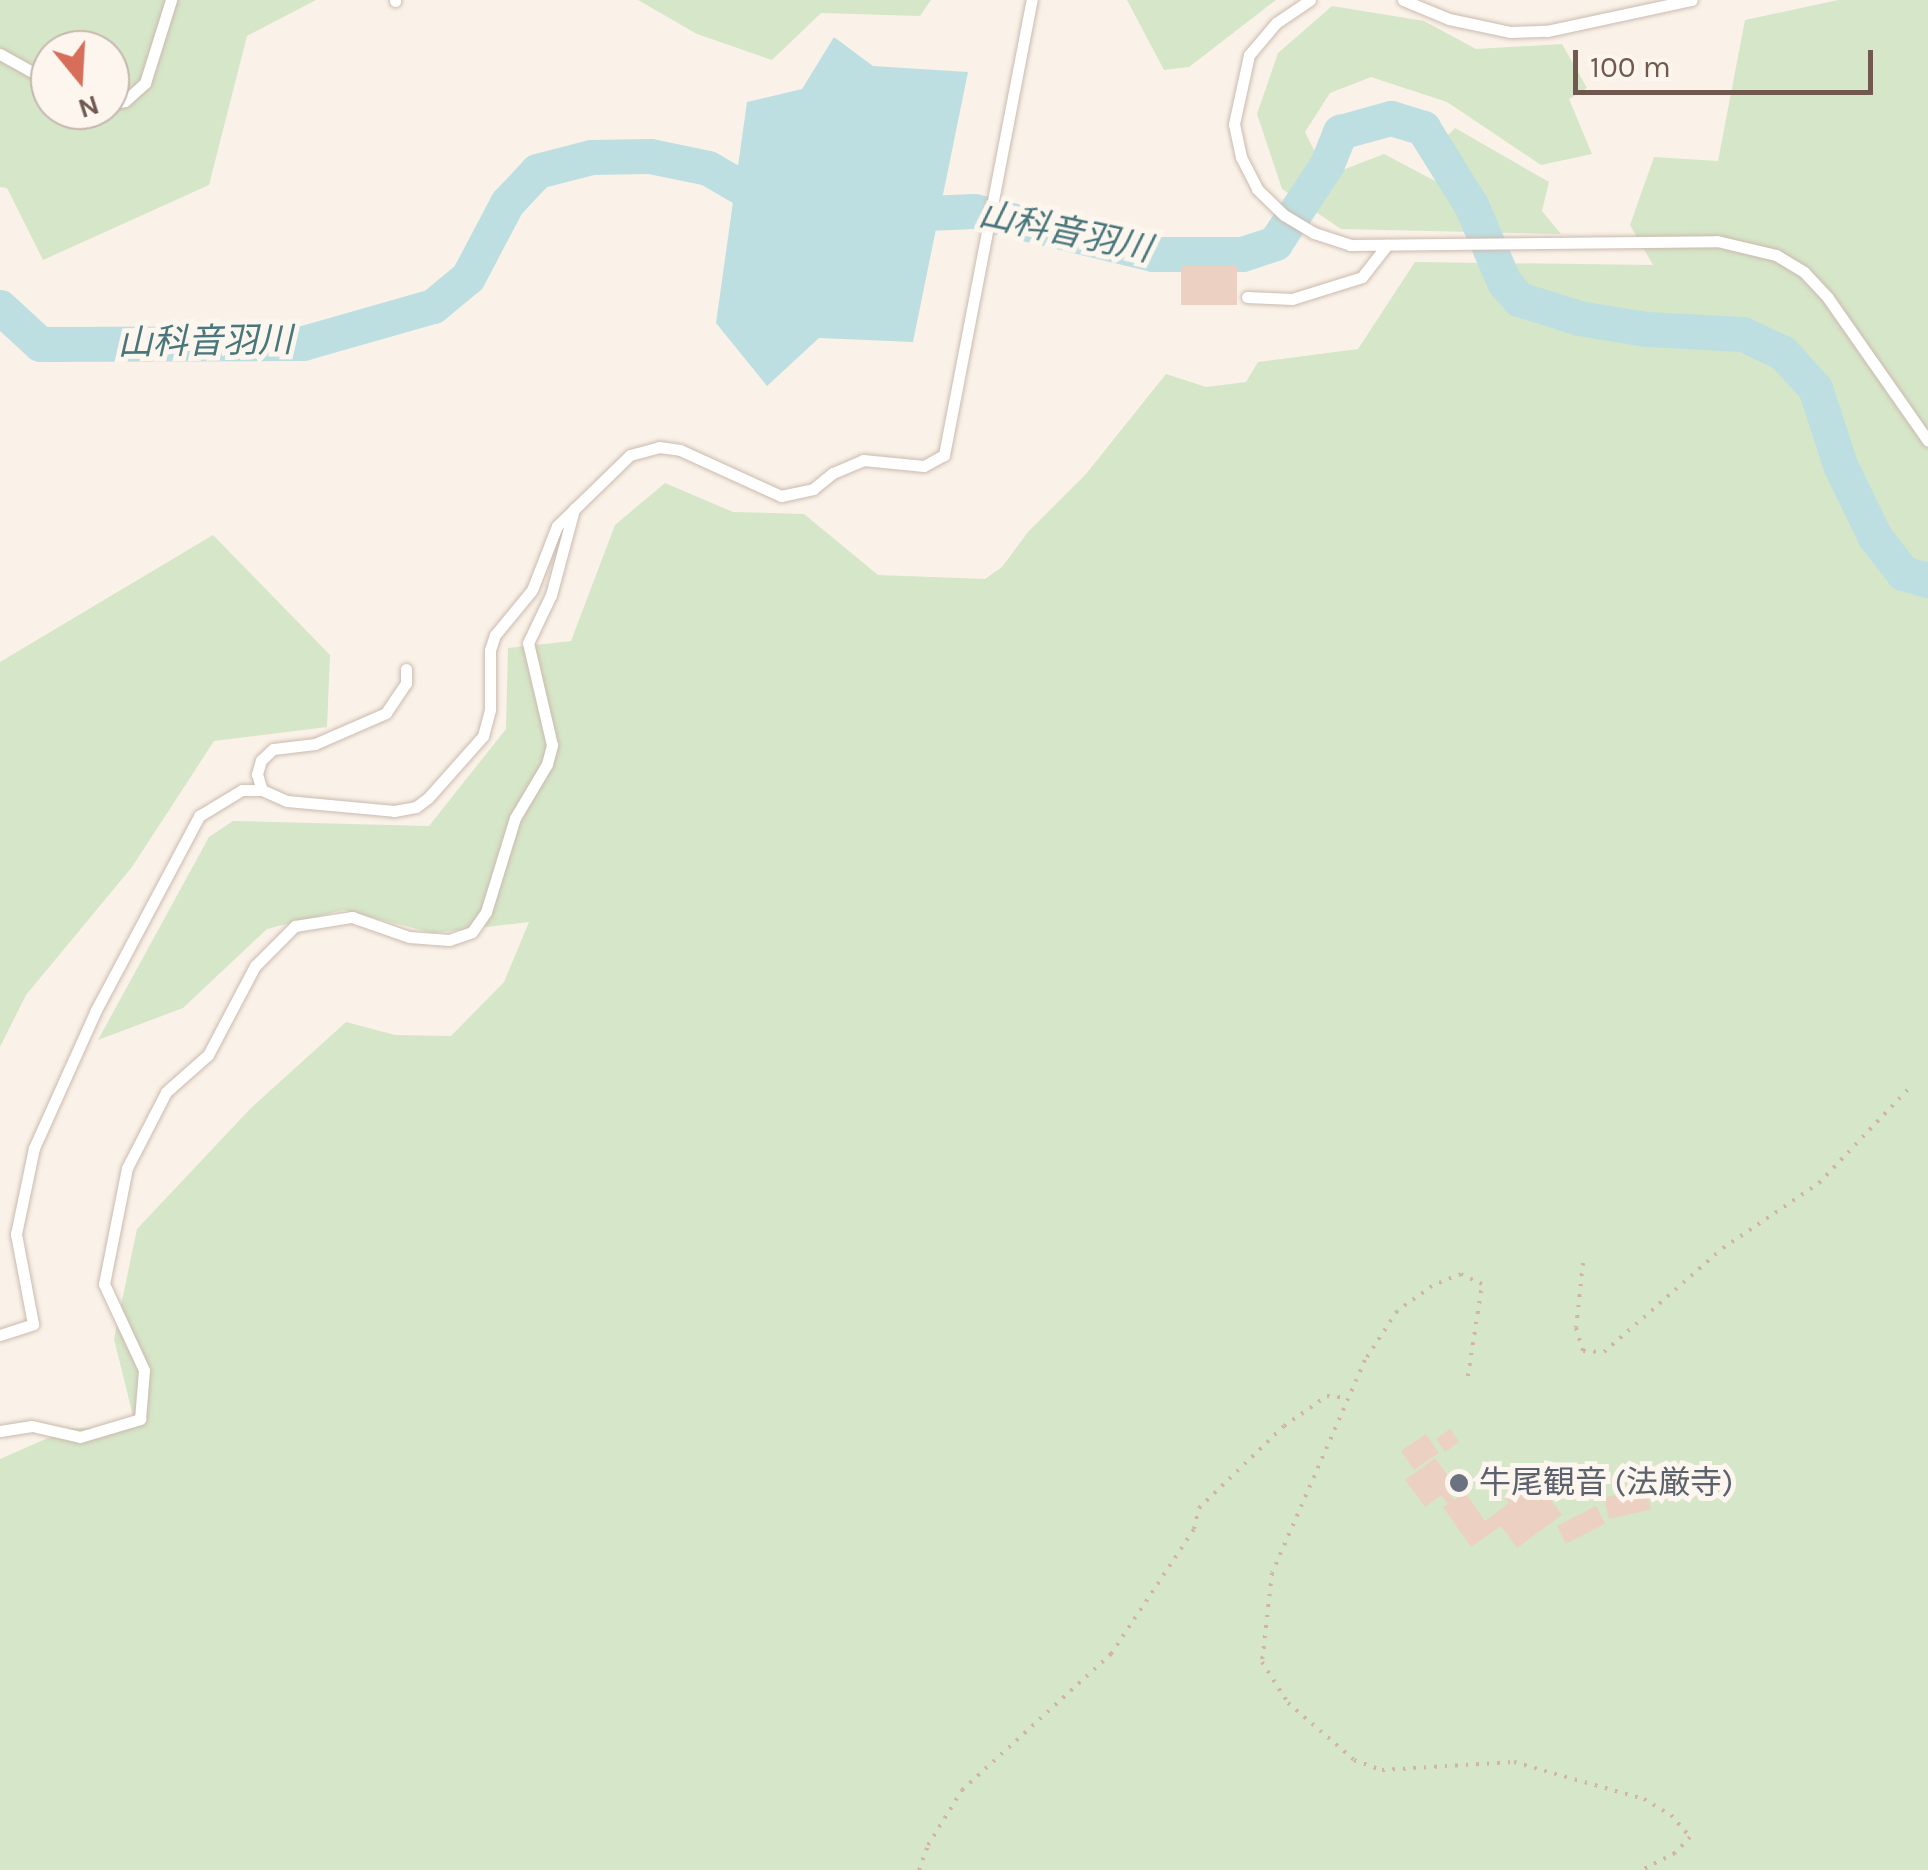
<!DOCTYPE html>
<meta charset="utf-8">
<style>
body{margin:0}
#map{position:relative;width:1928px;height:1870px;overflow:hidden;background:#faf2e8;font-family:Karla,"Noto Sans JP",sans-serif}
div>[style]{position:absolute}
.green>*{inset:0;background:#d6e6c8}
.water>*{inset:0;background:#bedfe2}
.river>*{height:35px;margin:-17.5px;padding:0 17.5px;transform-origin:17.5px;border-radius:17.5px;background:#bedfe2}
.building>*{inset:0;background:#ecd1c2;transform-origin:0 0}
.path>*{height:4px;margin-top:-2px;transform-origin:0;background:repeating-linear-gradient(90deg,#d1b4a6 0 2.5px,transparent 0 10.5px)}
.roads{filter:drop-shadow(0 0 2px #cbbaaf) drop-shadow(0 0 2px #cbbaaf)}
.lane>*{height:11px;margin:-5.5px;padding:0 5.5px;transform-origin:5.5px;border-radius:5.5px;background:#fff}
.dots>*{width:28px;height:28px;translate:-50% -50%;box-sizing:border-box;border:5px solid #fdf6ee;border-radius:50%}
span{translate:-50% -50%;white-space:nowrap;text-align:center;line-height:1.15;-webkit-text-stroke:10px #fdf6ee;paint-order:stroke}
.worship-label{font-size:32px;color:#5b616d}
.left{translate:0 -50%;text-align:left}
.water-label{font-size:35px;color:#47767b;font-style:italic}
.north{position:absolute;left:30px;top:30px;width:100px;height:100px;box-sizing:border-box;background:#fdf6ee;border:2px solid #c5b7ae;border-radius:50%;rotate:162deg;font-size:28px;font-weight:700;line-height:40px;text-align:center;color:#71594f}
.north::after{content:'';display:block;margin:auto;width:35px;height:45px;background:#d66e5a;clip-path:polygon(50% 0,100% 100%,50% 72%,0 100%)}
.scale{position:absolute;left:1573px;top:50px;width:300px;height:45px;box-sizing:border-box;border:5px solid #71594f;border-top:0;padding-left:12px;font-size:30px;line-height:35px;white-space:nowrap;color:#71594f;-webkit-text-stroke:8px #fdf6ee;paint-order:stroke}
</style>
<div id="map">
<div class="green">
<i style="clip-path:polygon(evenodd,0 0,316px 0,247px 36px,209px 185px,43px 260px,7px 188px,0 187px,0 0,50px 50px,110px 50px,110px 110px,50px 110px,50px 50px)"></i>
<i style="clip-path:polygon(638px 0,931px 0,920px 16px,821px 13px,772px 60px,697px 34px)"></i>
<i style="clip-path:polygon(1127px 0,1276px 0,1189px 67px,1164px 70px)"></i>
<i style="clip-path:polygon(1838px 0,1928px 0,1928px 1870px,0 1870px,0 1459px,71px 1428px,136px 1428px,114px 1339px,137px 1229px,251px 1108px,346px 1022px,395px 1035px,451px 1036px,504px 982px,529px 922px,433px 933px,343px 910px,267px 929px,183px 1008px,98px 1040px,209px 837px,233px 821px,429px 826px,506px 729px,508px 648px,571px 641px,615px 525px,665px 483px,733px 512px,804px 514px,878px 575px,985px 579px,1002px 567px,1028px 532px,1086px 474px,1166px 374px,1206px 387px,1246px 382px,1258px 362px,1358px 349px,1415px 262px,1653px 265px,1630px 225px,1654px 157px,1718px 161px,1745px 20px)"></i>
<i style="clip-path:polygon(1332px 6px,1424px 21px,1476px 49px,1562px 44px,1587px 88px,1569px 99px,1592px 154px,1541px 165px,1447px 102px,1371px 77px,1330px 93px,1305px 132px,1327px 176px,1384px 154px,1437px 182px,1459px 203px,1470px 186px,1442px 141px,1455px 128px,1549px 182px,1542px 211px,1561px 234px,1341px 229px,1282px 189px,1257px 114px,1278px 53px)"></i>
<i style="clip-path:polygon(213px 535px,330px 655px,327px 727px,214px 741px,132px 867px,26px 995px,0 1047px,0 662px)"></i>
</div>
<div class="water">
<i style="clip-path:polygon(834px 37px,873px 66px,968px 72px,913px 342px,819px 338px,767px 386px,716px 323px,747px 102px,802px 89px)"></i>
</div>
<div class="river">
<i style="left:896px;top:223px;width:34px;rotate:-17deg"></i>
<i style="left:928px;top:213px;width:46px;rotate:-2.5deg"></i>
<i style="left:974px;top:211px;width:184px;rotate:13.5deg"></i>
<i style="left:1153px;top:254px;width:89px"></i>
<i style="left:1242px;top:254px;width:35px;rotate:-18deg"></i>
<i style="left:1275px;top:243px;width:95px;rotate:-56.6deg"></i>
<i style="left:1327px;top:164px;width:35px;rotate:-68deg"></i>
<i style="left:1340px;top:132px;width:53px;rotate:-15.4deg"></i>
<i style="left:1391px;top:118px;width:34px;rotate:17deg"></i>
<i style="left:1423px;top:128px;width:91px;rotate:58.1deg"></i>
<i style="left:1471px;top:205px;width:84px;rotate:66.8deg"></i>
<i style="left:1504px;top:282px;width:23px;rotate:49deg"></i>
<i style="left:1519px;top:299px;width:63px;rotate:17.6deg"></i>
<i style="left:1579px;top:318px;width:68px;rotate:9.3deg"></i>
<i style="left:1646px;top:329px;width:97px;rotate:3deg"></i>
<i style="left:1743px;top:334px;width:44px;rotate:25.4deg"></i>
<i style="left:1783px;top:353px;width:47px;rotate:47.6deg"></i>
<i style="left:1815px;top:388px;width:83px;rotate:71.8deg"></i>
<i style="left:1841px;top:467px;width:78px;rotate:64.1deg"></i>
<i style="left:1875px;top:537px;width:46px;rotate:52.1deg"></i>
<i style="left:1903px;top:573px;width:26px;rotate:16deg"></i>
<i style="left:0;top:307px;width:54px;rotate:42.8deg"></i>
<i style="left:40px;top:344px;width:263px;rotate:-0.2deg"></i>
<i style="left:303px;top:343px;width:135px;rotate:-15.9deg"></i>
<i style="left:433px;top:306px;width:45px;rotate:-39.6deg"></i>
<i style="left:468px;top:277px;width:84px;rotate:-62.2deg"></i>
<i style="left:507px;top:203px;width:44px;rotate:-46.8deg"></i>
<i style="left:537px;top:171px;width:56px;rotate:-14.5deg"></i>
<i style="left:591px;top:157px;width:59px;rotate:-1deg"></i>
<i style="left:650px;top:156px;width:59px;rotate:11.7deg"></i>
<i style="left:708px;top:168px;width:80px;rotate:30.1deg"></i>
</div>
<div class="building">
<i style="left:1181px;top:266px;width:56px;height:39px"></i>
<i style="left:1450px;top:1429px;width:16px;height:17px;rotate:55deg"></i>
<i style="left:1426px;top:1434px;width:23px;height:30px;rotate:56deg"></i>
<i style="clip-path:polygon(1435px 1458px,1455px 1485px,1447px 1491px,1454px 1500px,1465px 1492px,1485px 1521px,1509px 1503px,1504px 1496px,1522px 1483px,1526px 1489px,1537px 1481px,1562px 1515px,1517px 1548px,1501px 1526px,1471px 1547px,1443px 1507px,1448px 1504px,1441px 1495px,1425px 1507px,1405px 1480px)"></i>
<i style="left:1646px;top:1488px;width:22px;height:43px;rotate:77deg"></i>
<i style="left:1596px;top:1506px;width:20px;height:44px;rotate:63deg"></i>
</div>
<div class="path">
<i style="left:1583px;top:1263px;width:65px;rotate:96.1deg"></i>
<i style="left:1576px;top:1328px;width:24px;rotate:73deg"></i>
<i style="left:1583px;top:1351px;width:21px;rotate:3deg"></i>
<i style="left:1604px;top:1352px;width:158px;rotate:-41.2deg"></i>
<i style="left:1723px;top:1248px;width:116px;rotate:-34.1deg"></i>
<i style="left:1819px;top:1183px;width:132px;rotate:-46.5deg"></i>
<i style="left:1468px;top:1376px;width:93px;rotate:-81.3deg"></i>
<i style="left:1482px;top:1284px;width:23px;rotate:-155deg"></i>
<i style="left:1461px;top:1274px;width:31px;rotate:158deg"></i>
<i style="left:1432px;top:1286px;width:43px;rotate:144.5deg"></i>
<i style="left:1397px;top:1311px;width:59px;rotate:123.1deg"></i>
<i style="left:1365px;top:1360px;width:232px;rotate:113.6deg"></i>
<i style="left:1272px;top:1573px;width:90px;rotate:96.4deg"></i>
<i style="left:1262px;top:1662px;width:49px;rotate:57.6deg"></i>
<i style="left:1288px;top:1703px;width:87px;rotate:40.8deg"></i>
<i style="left:1354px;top:1760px;width:30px;rotate:20deg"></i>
<i style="left:1382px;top:1770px;width:132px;rotate:-3.5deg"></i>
<i style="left:1514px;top:1762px;width:135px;rotate:15.9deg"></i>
<i style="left:1644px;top:1799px;width:31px;rotate:31deg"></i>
<i style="left:1671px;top:1815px;width:29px;rotate:49deg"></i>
<i style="left:1690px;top:1837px;width:22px;rotate:133deg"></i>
<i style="left:1675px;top:1853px;width:37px;rotate:153deg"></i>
<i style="left:919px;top:1870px;width:27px;rotate:-70deg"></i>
<i style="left:928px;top:1845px;width:65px;rotate:-58.3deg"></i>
<i style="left:962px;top:1790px;width:202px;rotate:-42.4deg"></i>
<i style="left:1111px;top:1654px;width:150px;rotate:-56.4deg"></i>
<i style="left:1194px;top:1529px;width:22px;rotate:-77deg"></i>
<i style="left:1199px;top:1508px;width:118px;rotate:-44deg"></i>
<i style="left:1284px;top:1426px;width:52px;rotate:-34.9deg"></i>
<i style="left:1327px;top:1396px;width:21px;rotate:5deg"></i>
</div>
<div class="roads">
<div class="lane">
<i style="left:1310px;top:0;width:41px;rotate:145.9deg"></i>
<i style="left:1276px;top:23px;width:42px;rotate:130.2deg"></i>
<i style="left:1249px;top:55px;width:71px;rotate:102.3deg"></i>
<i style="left:1234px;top:124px;width:34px;rotate:78deg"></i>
<i style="left:1241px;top:157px;width:36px;rotate:63deg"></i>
<i style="left:1257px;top:189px;width:37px;rotate:44deg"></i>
<i style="left:1284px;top:215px;width:35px;rotate:31deg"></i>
<i style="left:1314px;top:233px;width:38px;rotate:18deg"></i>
<i style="left:1350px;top:245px;width:367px;rotate:-0.6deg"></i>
<i style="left:1717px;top:241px;width:61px;rotate:13.3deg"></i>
<i style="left:1776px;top:255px;width:33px;rotate:31deg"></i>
<i style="left:1804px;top:272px;width:35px;rotate:47deg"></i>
<i style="left:1828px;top:298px;width:174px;rotate:55deg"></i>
<i style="left:1403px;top:0;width:50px;rotate:22.4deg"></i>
<i style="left:1449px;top:19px;width:62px;rotate:12deg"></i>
<i style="left:1510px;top:32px;width:37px;rotate:-2deg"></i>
<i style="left:1547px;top:31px;width:148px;rotate:-12.1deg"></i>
<i style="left:395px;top:1px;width:1px;rotate:-90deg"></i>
<i style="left:0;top:54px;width:57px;rotate:29.2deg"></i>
<i style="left:110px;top:104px;width:15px;rotate:-11deg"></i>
<i style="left:125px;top:101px;width:27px;rotate:-42deg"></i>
<i style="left:145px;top:83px;width:87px;rotate:-72.6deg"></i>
<i style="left:1247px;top:297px;width:45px;rotate:2.5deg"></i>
<i style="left:1292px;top:299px;width:73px;rotate:-17.4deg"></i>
<i style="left:1362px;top:277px;width:41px;rotate:-52deg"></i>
<i style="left:406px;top:669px;width:14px;rotate:90deg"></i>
<i style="left:406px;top:683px;width:36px;rotate:124deg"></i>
<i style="left:386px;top:713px;width:77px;rotate:156.4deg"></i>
<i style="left:315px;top:744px;width:42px;rotate:173.2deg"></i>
<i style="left:273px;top:749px;width:16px;rotate:137deg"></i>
<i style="left:261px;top:760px;width:15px;rotate:106deg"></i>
<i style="left:257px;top:774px;width:17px;rotate:73deg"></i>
<i style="left:262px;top:790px;width:27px;rotate:24deg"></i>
<i style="left:287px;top:801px;width:107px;rotate:5.3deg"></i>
<i style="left:394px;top:811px;width:22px;rotate:-10deg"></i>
<i style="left:416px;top:807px;width:15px;rotate:-37deg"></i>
<i style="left:428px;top:798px;width:83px;rotate:-48.4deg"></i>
<i style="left:483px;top:736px;width:27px;rotate:-75deg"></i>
<i style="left:490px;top:710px;width:60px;rotate:-90deg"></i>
<i style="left:490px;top:650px;width:16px;rotate:-72deg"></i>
<i style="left:495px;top:635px;width:58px;rotate:-50.6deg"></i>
<i style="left:532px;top:590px;width:69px;rotate:-68.7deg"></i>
<i style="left:557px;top:526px;width:102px;rotate:-44.2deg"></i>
<i style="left:630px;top:455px;width:30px;rotate:-15deg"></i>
<i style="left:659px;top:447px;width:21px;rotate:8deg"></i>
<i style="left:680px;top:450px;width:111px;rotate:24.5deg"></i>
<i style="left:781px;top:496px;width:33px;rotate:-12deg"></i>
<i style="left:813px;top:489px;width:26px;rotate:-39deg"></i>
<i style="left:833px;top:473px;width:33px;rotate:-23deg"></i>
<i style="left:863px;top:460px;width:61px;rotate:5.6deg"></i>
<i style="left:924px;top:466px;width:23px;rotate:-29deg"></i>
<i style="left:944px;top:455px;width:463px;rotate:-79.1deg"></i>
<i style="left:0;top:1335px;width:35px;rotate:-18deg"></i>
<i style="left:33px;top:1324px;width:92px;rotate:-100.7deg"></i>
<i style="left:16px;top:1234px;width:88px;rotate:-78.2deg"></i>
<i style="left:34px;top:1148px;width:151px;rotate:-65.8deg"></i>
<i style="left:96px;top:1010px;width:220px;rotate:-62deg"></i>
<i style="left:199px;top:816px;width:50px;rotate:-31.2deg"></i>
<i style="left:242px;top:790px;width:20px"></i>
<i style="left:0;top:1431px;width:32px;rotate:-9deg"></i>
<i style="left:32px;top:1426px;width:49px;rotate:12.9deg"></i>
<i style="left:80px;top:1437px;width:63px;rotate:-16.7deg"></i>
<i style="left:140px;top:1419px;width:49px;rotate:-85.3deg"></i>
<i style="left:144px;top:1370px;width:95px;rotate:-114.9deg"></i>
<i style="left:104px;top:1284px;width:118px;rotate:-78.8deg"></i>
<i style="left:127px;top:1168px;width:85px;rotate:-62.8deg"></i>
<i style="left:166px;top:1092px;width:56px;rotate:-41.4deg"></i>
<i style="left:208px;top:1055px;width:101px;rotate:-62.2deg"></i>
<i style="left:255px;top:966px;width:57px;rotate:-45deg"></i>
<i style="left:295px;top:926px;width:58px;rotate:-9deg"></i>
<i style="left:352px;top:917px;width:60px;rotate:19.3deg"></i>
<i style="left:409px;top:937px;width:40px;rotate:4.3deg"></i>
<i style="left:449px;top:940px;width:24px;rotate:-19deg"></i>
<i style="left:472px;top:932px;width:24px;rotate:-55deg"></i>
<i style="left:486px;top:912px;width:98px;rotate:-72.9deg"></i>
<i style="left:515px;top:818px;width:63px;rotate:-59.3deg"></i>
<i style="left:547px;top:764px;width:20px;rotate:-75deg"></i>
<i style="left:552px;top:745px;width:105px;rotate:-103.2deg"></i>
<i style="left:528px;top:643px;width:53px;rotate:-64.4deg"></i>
<i style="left:551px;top:595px;width:89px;rotate:-75deg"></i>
</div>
</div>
<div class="dots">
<i style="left:1459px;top:1483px;background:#6b7280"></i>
</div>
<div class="worship-label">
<span class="left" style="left:1479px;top:1483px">牛尾観音 (法厳寺)</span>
</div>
<div class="water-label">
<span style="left:1065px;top:232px;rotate:12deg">山科音羽川</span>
<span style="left:205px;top:342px;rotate:-1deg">山科音羽川</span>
</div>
<div class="north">N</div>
<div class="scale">100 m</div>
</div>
